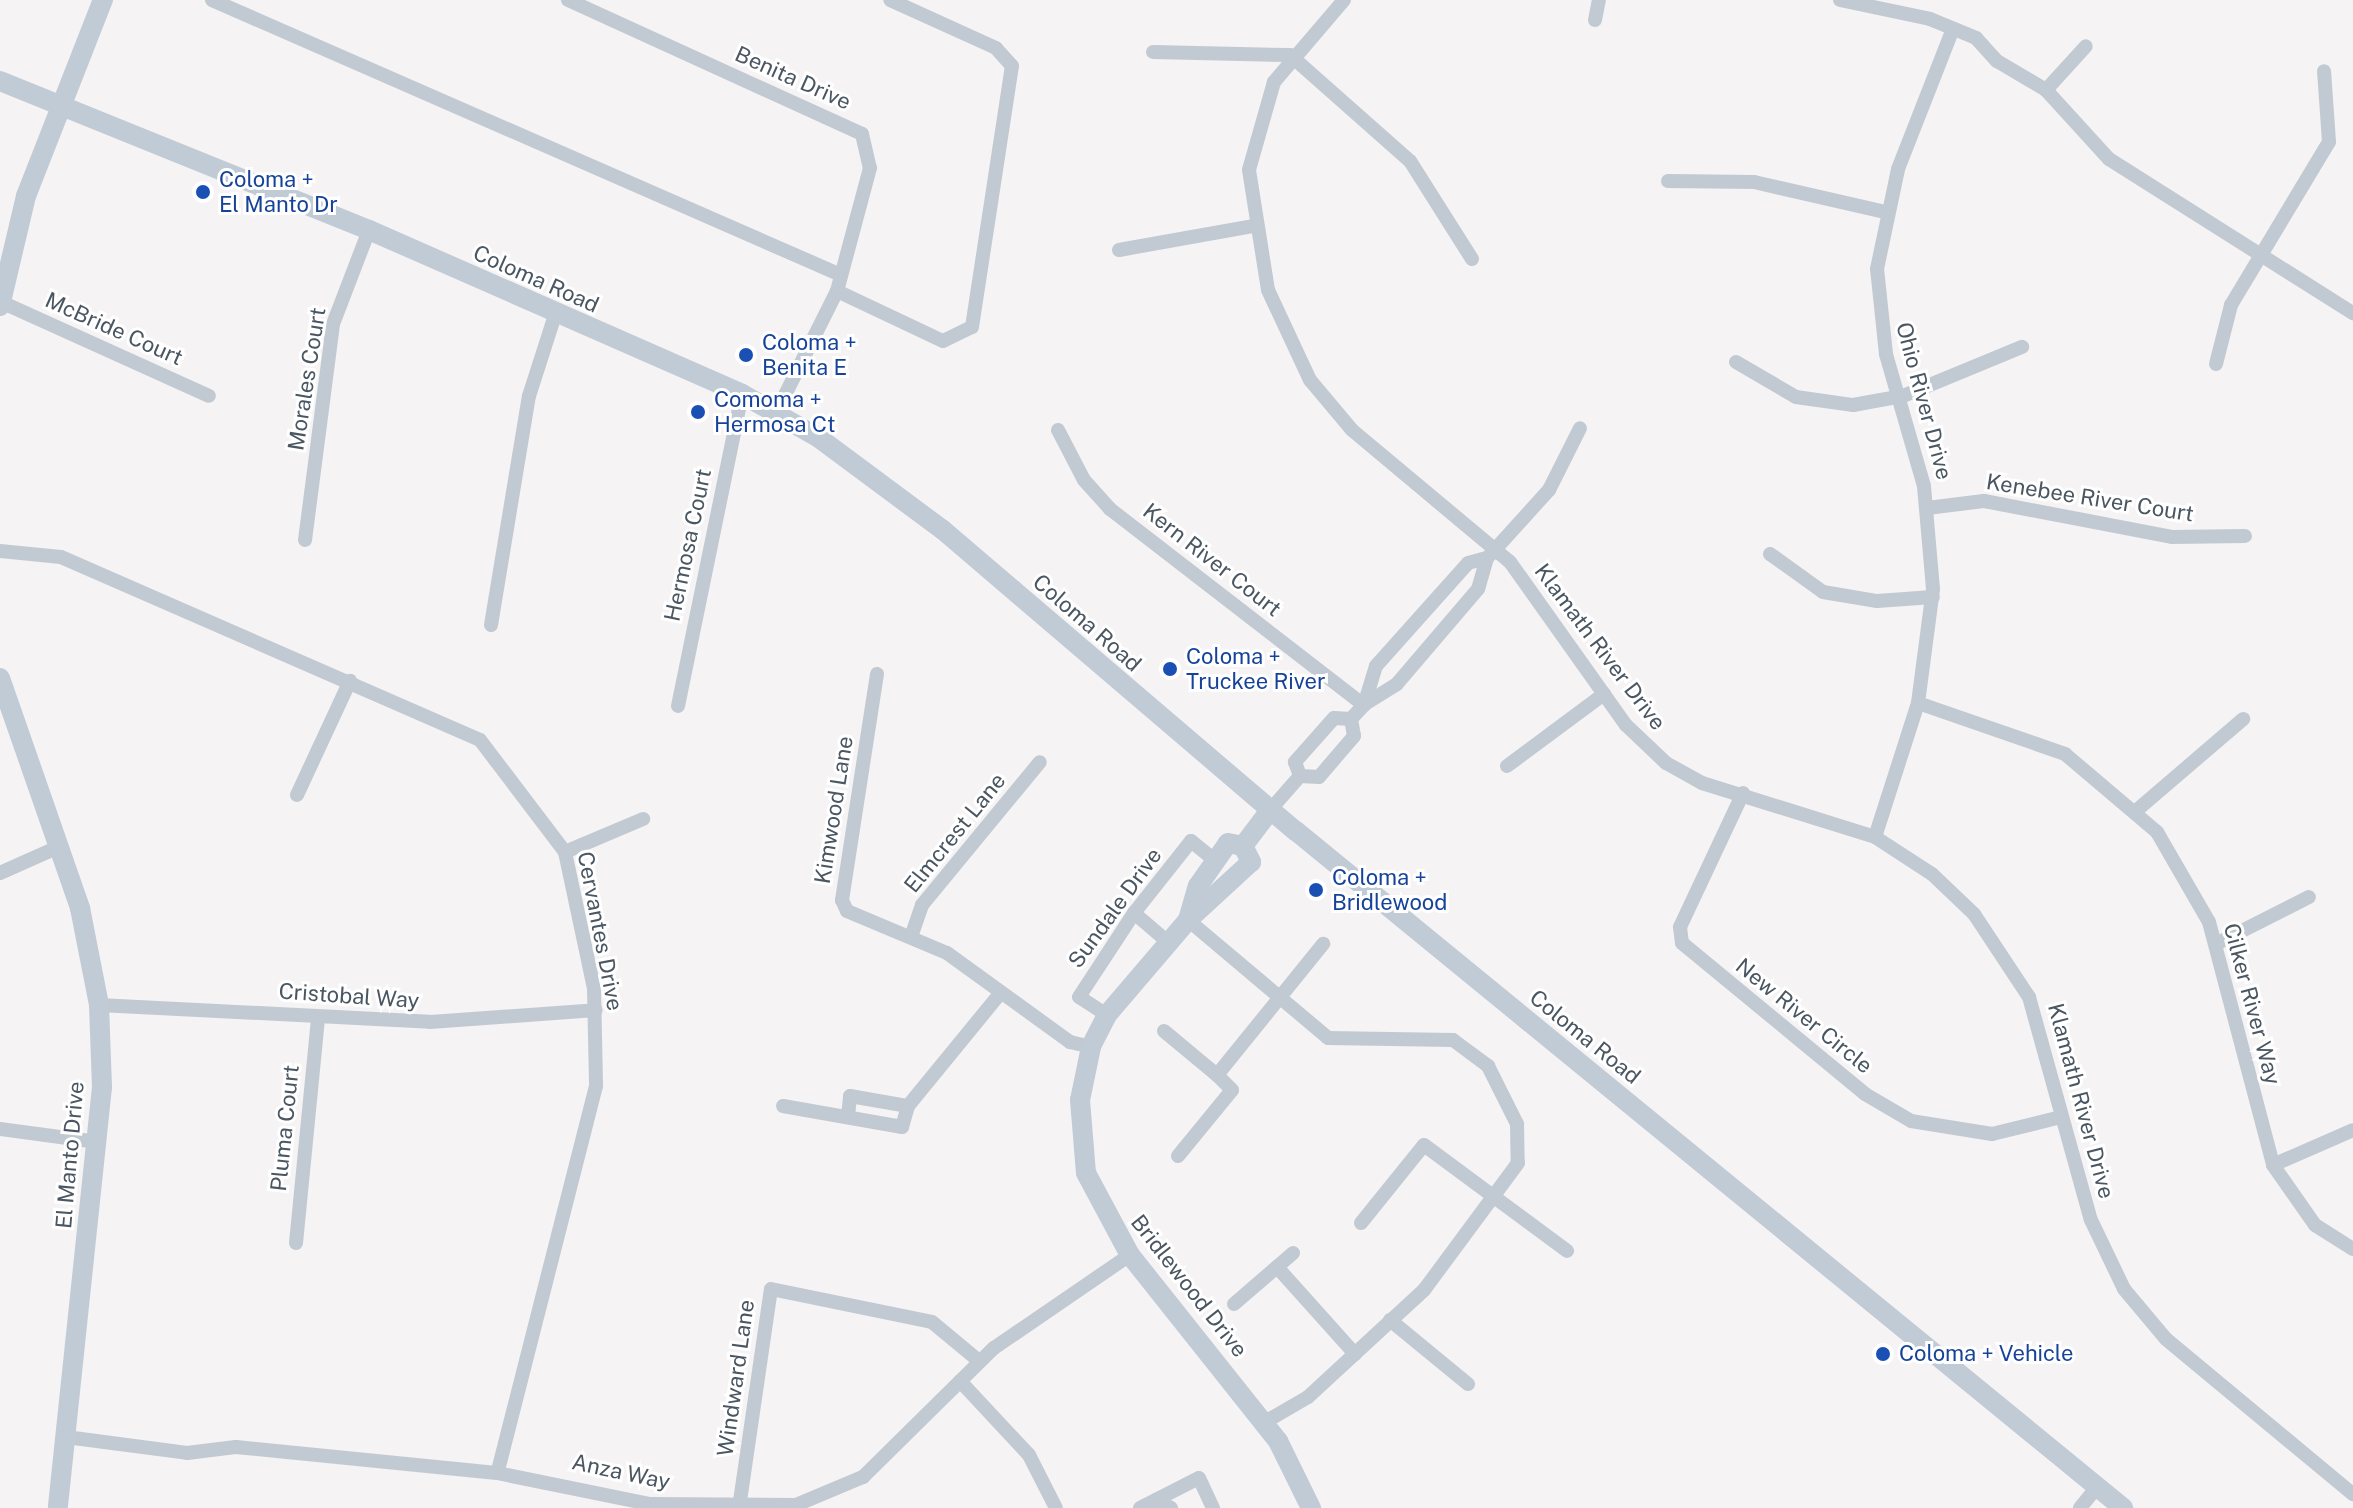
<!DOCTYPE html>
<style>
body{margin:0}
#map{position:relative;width:2353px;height:1508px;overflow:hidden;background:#f5f3f3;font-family:"Public Sans",sans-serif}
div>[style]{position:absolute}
.street>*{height:14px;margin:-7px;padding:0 7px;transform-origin:7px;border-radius:7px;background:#c1cad2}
.secondary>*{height:20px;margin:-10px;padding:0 10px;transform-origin:10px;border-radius:10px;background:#c1cbd6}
.dots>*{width:22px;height:22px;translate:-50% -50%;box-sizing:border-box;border:4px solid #fff;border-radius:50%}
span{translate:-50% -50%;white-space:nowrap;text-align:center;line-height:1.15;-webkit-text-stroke:6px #fff;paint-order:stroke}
.street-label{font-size:22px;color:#4a5661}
.transit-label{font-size:22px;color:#164399}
.left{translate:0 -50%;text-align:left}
</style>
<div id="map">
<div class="street">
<i style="left:212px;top:0;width:686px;rotate:23.62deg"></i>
<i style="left:568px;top:0;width:323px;rotate:24.5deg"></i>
<i style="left:862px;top:134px;width:35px;rotate:77deg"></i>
<i style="left:870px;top:168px;width:127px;rotate:105deg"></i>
<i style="left:837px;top:291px;width:134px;rotate:116.6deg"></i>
<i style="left:1344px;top:0;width:108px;rotate:130.5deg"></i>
<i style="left:1274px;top:82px;width:91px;rotate:105.9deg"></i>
<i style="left:1249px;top:170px;width:121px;rotate:81deg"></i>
<i style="left:1268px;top:290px;width:99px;rotate:65deg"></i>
<i style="left:1310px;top:380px;width:65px;rotate:50deg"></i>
<i style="left:1352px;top:430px;width:206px;rotate:39.9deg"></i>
<i style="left:1510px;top:562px;width:200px;rotate:54.6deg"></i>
<i style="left:1626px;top:725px;width:55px;rotate:43.5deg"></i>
<i style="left:1666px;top:763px;width:41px;rotate:29.1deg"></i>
<i style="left:1702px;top:783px;width:181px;rotate:17.3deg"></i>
<i style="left:1875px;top:837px;width:68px;rotate:33deg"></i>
<i style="left:1932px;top:874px;width:58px;rotate:43.6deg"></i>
<i style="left:1974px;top:914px;width:100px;rotate:56.5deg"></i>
<i style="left:2029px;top:997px;width:231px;rotate:74.5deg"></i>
<i style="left:2091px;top:1220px;width:76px;rotate:64.4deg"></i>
<i style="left:2124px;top:1289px;width:65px;rotate:50deg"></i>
<i style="left:2166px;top:1339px;width:243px;rotate:39.7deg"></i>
<i style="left:1840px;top:0;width:92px;rotate:11.9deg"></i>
<i style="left:1930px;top:19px;width:50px;rotate:22.4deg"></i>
<i style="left:1976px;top:38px;width:31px;rotate:48deg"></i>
<i style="left:1997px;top:61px;width:57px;rotate:30.6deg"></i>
<i style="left:2046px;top:90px;width:93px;rotate:47.6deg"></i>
<i style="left:2109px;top:159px;width:289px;rotate:32.3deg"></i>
<i style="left:1595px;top:20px;width:20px;rotate:-79deg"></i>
<i style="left:1153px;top:52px;width:137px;rotate:1.3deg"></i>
<i style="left:1290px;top:55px;width:160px;rotate:41.5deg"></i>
<i style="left:1410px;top:161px;width:116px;rotate:57.7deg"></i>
<i style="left:2046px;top:90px;width:59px;rotate:-47.7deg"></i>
<i style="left:1668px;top:181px;width:86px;rotate:0.7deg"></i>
<i style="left:1754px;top:182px;width:134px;rotate:12.9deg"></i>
<i style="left:1119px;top:250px;width:137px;rotate:-10.1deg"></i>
<i style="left:837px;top:291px;width:117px;rotate:25.3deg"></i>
<i style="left:943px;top:341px;width:32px;rotate:-26deg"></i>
<i style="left:972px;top:327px;width:264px;rotate:-81.3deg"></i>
<i style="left:1012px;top:66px;width:24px;rotate:-132deg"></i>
<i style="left:996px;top:48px;width:116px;rotate:-155.6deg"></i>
<i style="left:1px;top:302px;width:228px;rotate:24.3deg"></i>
<i style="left:1736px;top:362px;width:69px;rotate:30.3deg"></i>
<i style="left:1796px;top:397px;width:58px;rotate:8deg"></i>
<i style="left:1853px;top:405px;width:51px;rotate:-10.2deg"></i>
<i style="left:1903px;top:396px;width:129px;rotate:-22.4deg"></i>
<i style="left:2216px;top:364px;width:61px;rotate:-75.7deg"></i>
<i style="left:2231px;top:305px;width:190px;rotate:-59deg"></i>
<i style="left:2329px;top:142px;width:71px;rotate:-94deg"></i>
<i style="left:1058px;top:430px;width:56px;rotate:62.5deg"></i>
<i style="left:1084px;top:480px;width:39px;rotate:48deg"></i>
<i style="left:1110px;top:509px;width:321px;rotate:37.7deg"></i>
<i style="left:1364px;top:705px;width:19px;rotate:133deg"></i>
<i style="left:1351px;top:719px;width:17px;rotate:-177deg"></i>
<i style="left:1334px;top:718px;width:59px;rotate:131.6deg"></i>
<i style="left:1295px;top:762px;width:15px;rotate:70deg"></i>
<i style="left:1927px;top:508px;width:57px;rotate:-7deg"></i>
<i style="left:1984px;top:501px;width:191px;rotate:10.8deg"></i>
<i style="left:2172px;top:537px;width:73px;rotate:-0.8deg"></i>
<i style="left:305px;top:540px;width:218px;rotate:-82.6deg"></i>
<i style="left:333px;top:324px;width:101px;rotate:-69deg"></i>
<i style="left:0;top:551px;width:61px;rotate:5.6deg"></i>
<i style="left:61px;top:557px;width:457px;rotate:23.6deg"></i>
<i style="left:480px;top:740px;width:141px;rotate:52.8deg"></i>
<i style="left:565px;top:852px;width:139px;rotate:78deg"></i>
<i style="left:594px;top:988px;width:98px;rotate:88.8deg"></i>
<i style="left:596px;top:1086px;width:399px;rotate:104.3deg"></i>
<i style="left:1770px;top:554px;width:65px;rotate:35.6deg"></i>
<i style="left:1823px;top:592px;width:55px;rotate:9.5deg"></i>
<i style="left:1877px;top:601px;width:56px;rotate:-4.1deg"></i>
<i style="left:1490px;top:555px;width:88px;rotate:-47.8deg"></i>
<i style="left:1549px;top:490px;width:69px;rotate:-63.4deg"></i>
<i style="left:1487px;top:558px;width:32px;rotate:106deg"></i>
<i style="left:1478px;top:589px;width:125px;rotate:130.5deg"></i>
<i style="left:1397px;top:684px;width:39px;rotate:148deg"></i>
<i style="left:1364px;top:705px;width:41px;rotate:-72.9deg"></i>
<i style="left:1376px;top:666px;width:138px;rotate:-48.2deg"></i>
<i style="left:1468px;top:563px;width:20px;rotate:-15deg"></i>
<i style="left:491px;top:625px;width:232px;rotate:-80.6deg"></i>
<i style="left:529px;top:396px;width:85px;rotate:-72.2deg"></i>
<i style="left:877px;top:674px;width:229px;rotate:98.8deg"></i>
<i style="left:842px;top:900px;width:12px;rotate:66deg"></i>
<i style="left:847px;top:911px;width:108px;rotate:22.8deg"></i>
<i style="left:947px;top:953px;width:152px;rotate:35.9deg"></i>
<i style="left:1070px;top:1042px;width:22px;rotate:13deg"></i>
<i style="left:1918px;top:703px;width:156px;rotate:19.1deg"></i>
<i style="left:2065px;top:754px;width:121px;rotate:40.3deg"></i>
<i style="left:2157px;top:832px;width:104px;rotate:60deg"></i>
<i style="left:2209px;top:922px;width:251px;rotate:75.2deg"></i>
<i style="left:2273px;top:1165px;width:73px;rotate:55deg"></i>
<i style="left:2315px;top:1225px;width:45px;rotate:32.3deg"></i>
<i style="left:678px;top:706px;width:318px;rotate:-78.4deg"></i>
<i style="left:1507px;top:766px;width:121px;rotate:-36.6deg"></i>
<i style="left:1300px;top:776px;width:19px;rotate:3deg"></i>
<i style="left:1319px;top:777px;width:54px;rotate:-49.5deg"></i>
<i style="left:1354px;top:736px;width:17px;rotate:-100deg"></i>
<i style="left:1743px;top:793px;width:148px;rotate:115.2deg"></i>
<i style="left:1680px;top:927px;width:16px;rotate:83deg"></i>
<i style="left:1682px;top:943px;width:237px;rotate:39.5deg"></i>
<i style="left:1865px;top:1094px;width:53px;rotate:30.4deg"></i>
<i style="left:1911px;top:1121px;width:82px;rotate:9.1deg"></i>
<i style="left:1992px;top:1134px;width:71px;rotate:-13.8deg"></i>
<i style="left:297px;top:795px;width:126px;rotate:-65.1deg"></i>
<i style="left:1271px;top:809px;width:44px;rotate:-48.7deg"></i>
<i style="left:2137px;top:810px;width:140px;rotate:-40.6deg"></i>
<i style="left:1875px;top:837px;width:141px;rotate:-72.2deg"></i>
<i style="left:1918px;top:703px;width:115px;rotate:-82.5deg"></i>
<i style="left:1933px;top:589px;width:103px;rotate:-95deg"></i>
<i style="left:1924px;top:486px;width:137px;rotate:-106.1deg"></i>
<i style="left:1886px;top:354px;width:85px;rotate:-96deg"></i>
<i style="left:1877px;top:269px;width:102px;rotate:-78.1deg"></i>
<i style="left:1898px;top:169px;width:150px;rotate:-68.6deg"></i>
<i style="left:565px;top:852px;width:85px;rotate:-22.9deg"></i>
<i style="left:0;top:873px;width:59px;rotate:-24deg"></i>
<i style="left:1134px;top:913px;width:45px;rotate:40.5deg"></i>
<i style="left:1188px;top:920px;width:183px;rotate:40.1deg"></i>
<i style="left:1328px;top:1038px;width:125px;rotate:0.9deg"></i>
<i style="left:1453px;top:1040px;width:44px;rotate:36.6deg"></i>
<i style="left:1488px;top:1066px;width:65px;rotate:63.4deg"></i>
<i style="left:1517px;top:1124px;width:39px;rotate:89deg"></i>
<i style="left:1518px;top:1163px;width:158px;rotate:126.5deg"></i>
<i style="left:1424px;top:1290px;width:158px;rotate:137.3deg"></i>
<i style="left:1308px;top:1397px;width:50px;rotate:149.8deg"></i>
<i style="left:911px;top:937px;width:34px;rotate:-71deg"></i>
<i style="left:922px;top:905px;width:185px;rotate:-50.5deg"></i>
<i style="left:2216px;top:944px;width:104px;rotate:-26.8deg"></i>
<i style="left:99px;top:1005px;width:331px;rotate:2.9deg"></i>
<i style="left:430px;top:1022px;width:166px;rotate:-4.1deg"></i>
<i style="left:1107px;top:1015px;width:33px;rotate:-147deg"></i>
<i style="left:1079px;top:997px;width:100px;rotate:-56.8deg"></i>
<i style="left:1134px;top:913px;width:92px;rotate:-51.6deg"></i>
<i style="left:1191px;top:841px;width:27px;rotate:39deg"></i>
<i style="left:1164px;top:1031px;width:69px;rotate:39.7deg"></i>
<i style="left:783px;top:1106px;width:121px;rotate:10deg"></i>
<i style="left:902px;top:1127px;width:22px;rotate:-74deg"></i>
<i style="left:908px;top:1106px;width:144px;rotate:-50.7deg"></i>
<i style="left:848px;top:1116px;width:20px;rotate:-84deg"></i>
<i style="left:850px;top:1096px;width:59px;rotate:9.8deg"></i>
<i style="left:0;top:1129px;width:98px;rotate:7.6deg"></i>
<i style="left:1178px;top:1156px;width:85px;rotate:-50.7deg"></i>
<i style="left:1232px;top:1090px;width:21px;rotate:-135deg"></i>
<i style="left:1217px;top:1075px;width:169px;rotate:-51deg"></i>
<i style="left:2273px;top:1165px;width:87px;rotate:-23.6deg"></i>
<i style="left:1361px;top:1223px;width:100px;rotate:-51.1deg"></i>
<i style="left:1424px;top:1145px;width:178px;rotate:36.5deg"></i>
<i style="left:296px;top:1243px;width:226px;rotate:-84.4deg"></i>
<i style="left:1277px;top:1267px;width:117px;rotate:48.1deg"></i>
<i style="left:1234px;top:1304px;width:78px;rotate:-40.8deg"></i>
<i style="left:1390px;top:1320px;width:101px;rotate:39.4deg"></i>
<i style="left:960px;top:1381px;width:101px;rotate:47deg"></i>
<i style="left:1029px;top:1455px;width:59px;rotate:63deg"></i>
<i style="left:66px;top:1437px;width:122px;rotate:7.5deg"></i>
<i style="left:187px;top:1453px;width:49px;rotate:-7deg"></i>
<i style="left:236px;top:1447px;width:262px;rotate:5.7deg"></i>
<i style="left:497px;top:1473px;width:155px;rotate:11.5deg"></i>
<i style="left:649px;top:1504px;width:147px;rotate:0.4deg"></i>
<i style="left:796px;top:1505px;width:73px;rotate:-22.7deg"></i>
<i style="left:863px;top:1477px;width:184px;rotate:-44.6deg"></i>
<i style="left:994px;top:1348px;width:165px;rotate:-34.4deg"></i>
<i style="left:1156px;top:1500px;width:17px;rotate:28deg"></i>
<i style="left:739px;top:1508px;width:221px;rotate:-81.7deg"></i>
<i style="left:771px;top:1289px;width:164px;rotate:11.6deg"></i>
<i style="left:932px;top:1322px;width:61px;rotate:39.7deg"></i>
<i style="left:1140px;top:1508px;width:66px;rotate:-27deg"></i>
<i style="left:1199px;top:1478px;width:33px;rotate:65deg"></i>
<i style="left:2080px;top:1508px;width:27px;rotate:-51deg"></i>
</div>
<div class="secondary">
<i style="left:0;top:81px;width:398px;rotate:22deg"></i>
<i style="left:369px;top:230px;width:407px;rotate:23.7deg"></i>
<i style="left:742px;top:394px;width:89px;rotate:29.7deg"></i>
<i style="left:819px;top:438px;width:154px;rotate:36.6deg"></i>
<i style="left:943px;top:530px;width:464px;rotate:40.5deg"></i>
<i style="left:1296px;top:831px;width:1069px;rotate:39.3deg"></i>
<i style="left:0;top:306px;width:113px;rotate:-76.7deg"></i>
<i style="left:26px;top:196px;width:211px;rotate:-68.6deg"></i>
<i style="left:0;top:678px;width:244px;rotate:70.8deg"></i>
<i style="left:80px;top:908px;width:99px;rotate:78.9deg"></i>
<i style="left:99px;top:1005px;width:82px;rotate:87.9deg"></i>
<i style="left:102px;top:1087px;width:422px;rotate:96deg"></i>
<i style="left:1228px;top:843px;width:15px;rotate:11deg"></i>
<i style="left:1243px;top:846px;width:18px;rotate:63deg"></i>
<i style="left:1251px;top:862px;width:86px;rotate:137.4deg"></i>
<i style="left:1188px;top:920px;width:35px;rotate:-74deg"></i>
<i style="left:1198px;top:886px;width:52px;rotate:-55.1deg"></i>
<i style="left:1243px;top:846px;width:46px;rotate:-52.9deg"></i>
<i style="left:1188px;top:920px;width:125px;rotate:130.5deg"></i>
<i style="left:1107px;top:1015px;width:36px;rotate:117deg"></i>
<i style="left:1091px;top:1047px;width:54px;rotate:101.7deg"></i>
<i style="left:1080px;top:1100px;width:73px;rotate:85.3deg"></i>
<i style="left:1086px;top:1173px;width:93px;rotate:61.8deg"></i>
<i style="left:1130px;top:1255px;width:238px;rotate:51.5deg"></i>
<i style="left:1278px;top:1441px;width:75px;rotate:63.8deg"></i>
</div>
<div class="dots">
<i style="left:203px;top:192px;background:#1a4fb4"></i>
<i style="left:746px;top:355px;background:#1a4fb4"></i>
<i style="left:698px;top:412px;background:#1a4fb4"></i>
<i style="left:1170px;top:669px;background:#1a4fb4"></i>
<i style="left:1316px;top:890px;background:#1a4fb4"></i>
<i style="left:1883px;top:1354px;background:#1a4fb4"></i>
</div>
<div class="street-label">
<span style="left:793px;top:78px;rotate:24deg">Benita Drive</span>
<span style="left:536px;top:279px;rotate:24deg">Coloma Road</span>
<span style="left:114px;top:329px;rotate:24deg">McBride Court</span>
<span style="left:307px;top:379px;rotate:-81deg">Morales Court</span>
<span style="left:1924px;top:401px;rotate:75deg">Ohio River Drive</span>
<span style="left:2090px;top:498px;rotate:9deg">Kenebee River Court</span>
<span style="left:688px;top:545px;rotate:-78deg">Hermosa Court</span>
<span style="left:1212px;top:560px;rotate:38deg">Kern River Court</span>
<span style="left:1087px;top:623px;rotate:41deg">Coloma Road</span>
<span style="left:1600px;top:647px;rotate:53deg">Klamath River Drive</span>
<span style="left:834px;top:810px;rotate:-81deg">Kimwood Lane</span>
<span style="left:955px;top:833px;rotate:-51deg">Elmcrest Lane</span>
<span style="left:1115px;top:908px;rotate:-54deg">Sundale Drive</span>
<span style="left:600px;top:931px;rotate:79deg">Cervantes Drive</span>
<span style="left:349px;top:996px;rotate:4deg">Cristobal Way</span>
<span style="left:2252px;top:1004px;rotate:75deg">Cilker River Way</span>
<span style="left:1804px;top:1016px;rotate:39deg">New River Circle</span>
<span style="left:1585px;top:1037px;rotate:39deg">Coloma Road</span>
<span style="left:2081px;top:1101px;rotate:75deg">Klamath River Drive</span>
<span style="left:285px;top:1128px;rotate:-84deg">Pluma Court</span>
<span style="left:70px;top:1155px;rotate:-85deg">El Manto Drive</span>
<span style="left:1189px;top:1286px;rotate:52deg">Bridlewood Drive</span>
<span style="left:736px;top:1378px;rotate:-82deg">Windward Lane</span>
<span style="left:621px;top:1472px;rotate:12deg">Anza Way</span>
</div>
<div class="transit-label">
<span class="left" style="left:219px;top:192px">Coloma +<br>El Manto Dr</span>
<span class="left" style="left:762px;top:355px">Coloma +<br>Benita E</span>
<span class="left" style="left:714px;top:412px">Comoma +<br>Hermosa Ct</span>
<span class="left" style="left:1186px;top:669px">Coloma +<br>Truckee River</span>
<span class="left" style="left:1332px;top:890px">Coloma +<br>Bridlewood</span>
<span class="left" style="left:1899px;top:1354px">Coloma + Vehicle</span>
</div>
</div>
